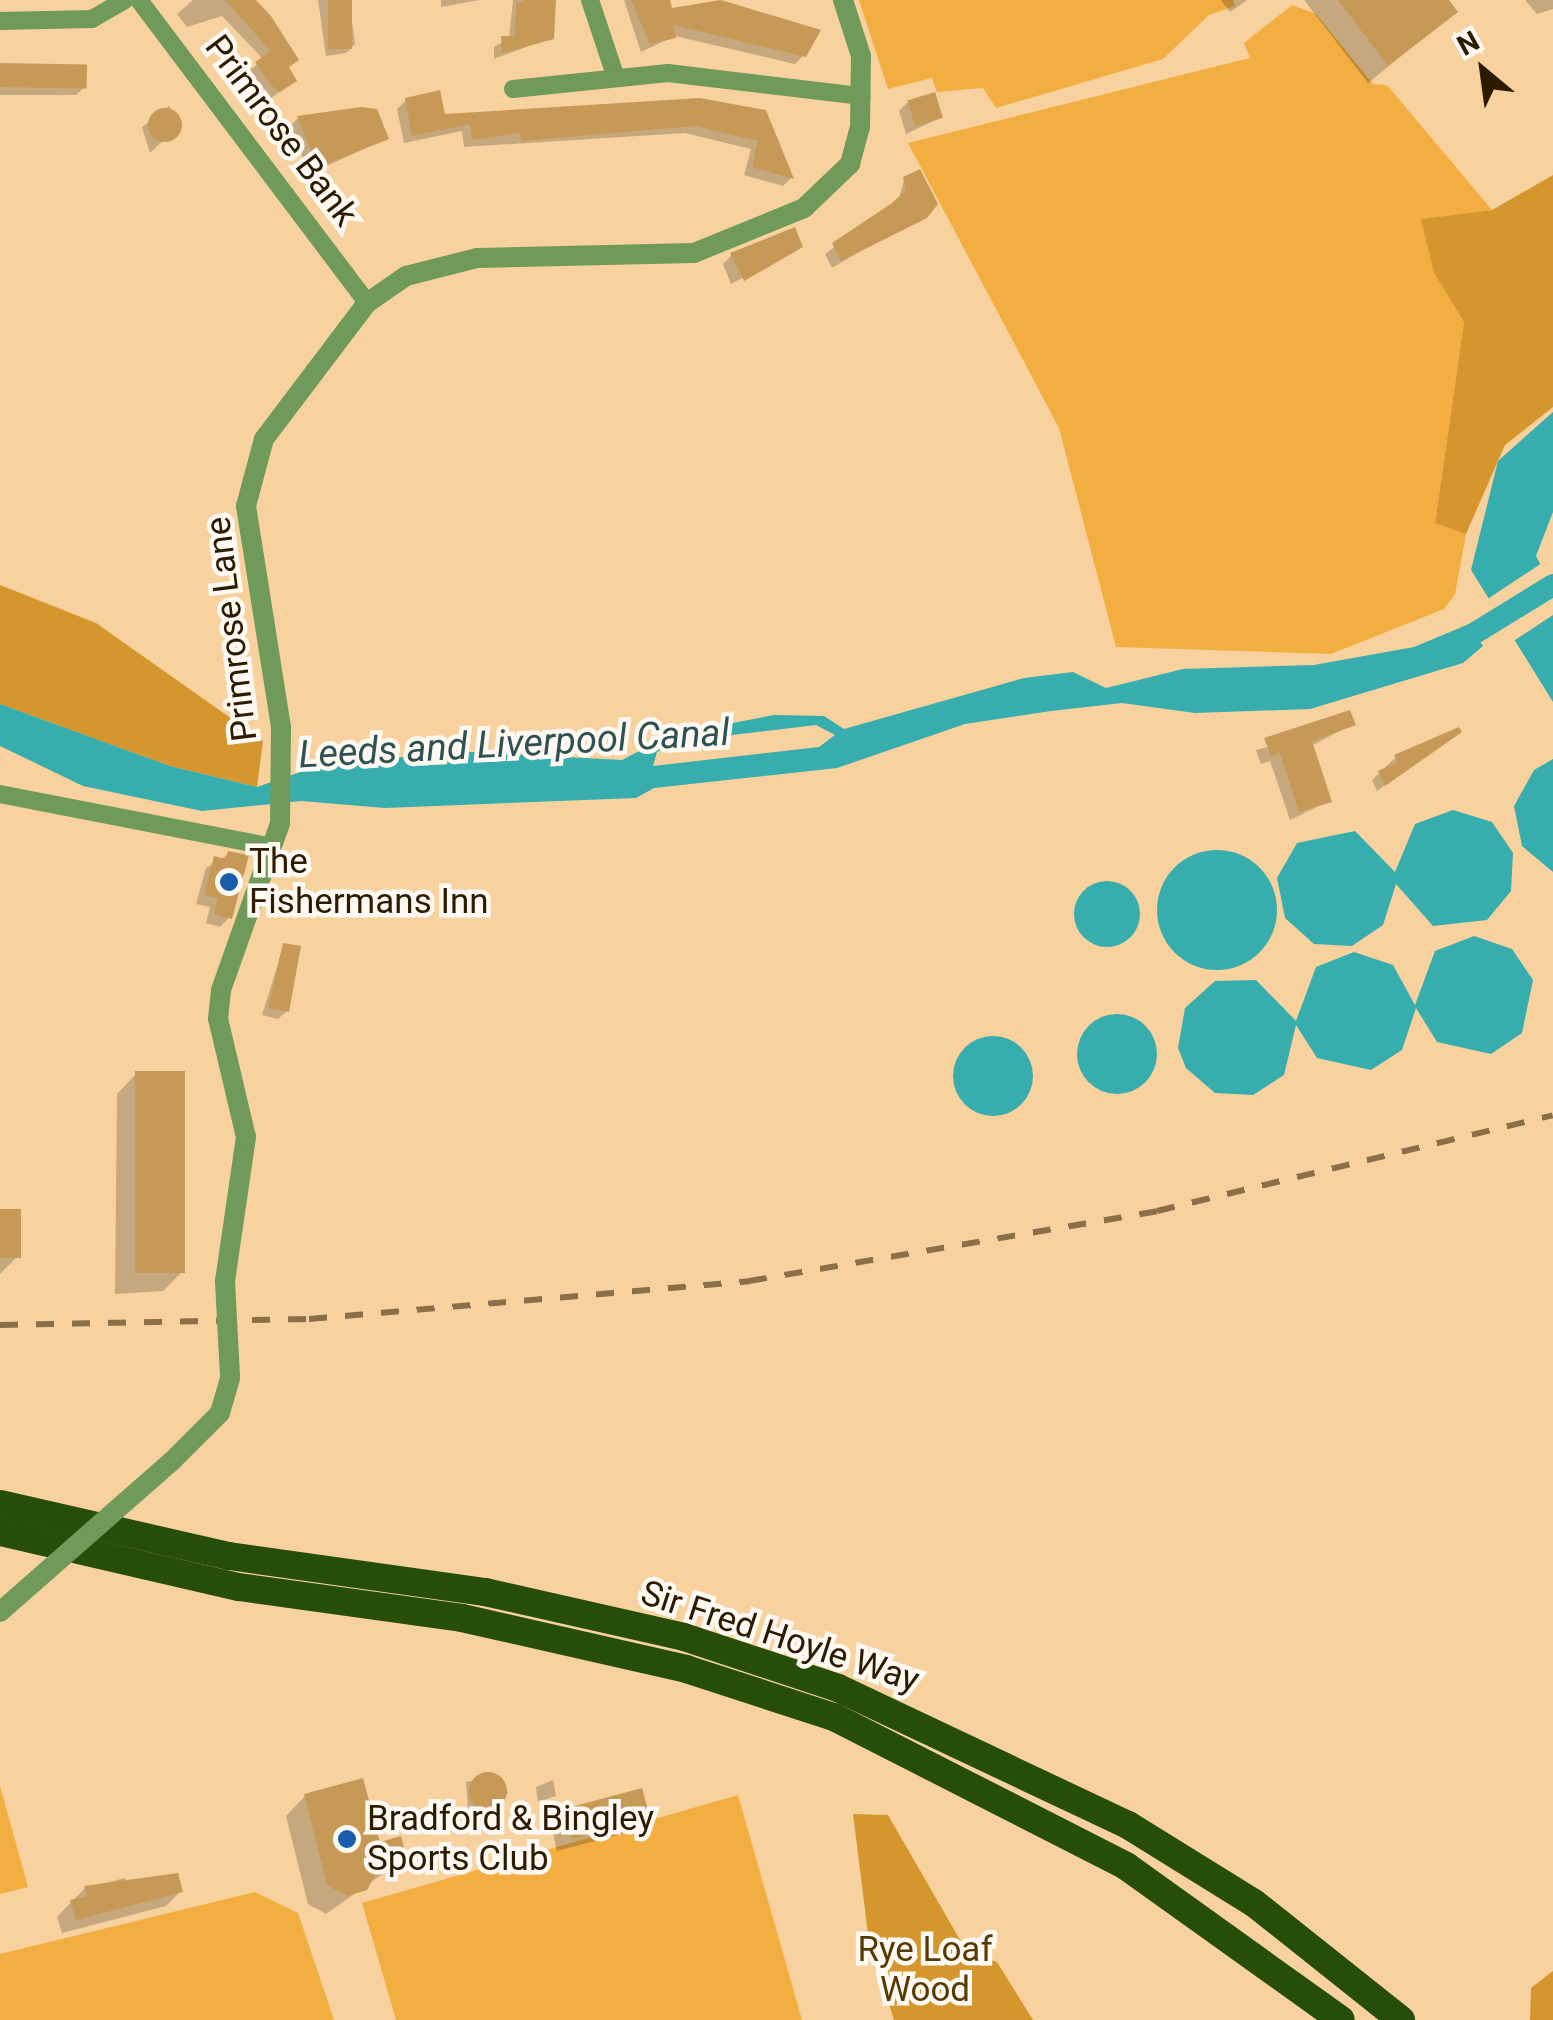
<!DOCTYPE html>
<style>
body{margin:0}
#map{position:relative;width:1553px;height:2020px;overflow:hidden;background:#f8d29e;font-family:Roboto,sans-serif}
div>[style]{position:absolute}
.green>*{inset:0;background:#f2ae41}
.forest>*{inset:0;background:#d4962d}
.water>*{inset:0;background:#37adad}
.round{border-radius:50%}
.pier>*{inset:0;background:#f8d29e}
.shadow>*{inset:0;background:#0003}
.canal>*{height:22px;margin:-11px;padding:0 11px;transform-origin:11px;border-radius:11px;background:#37adad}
.building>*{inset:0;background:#c69957;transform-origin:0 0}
.minor>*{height:18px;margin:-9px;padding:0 9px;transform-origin:9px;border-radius:9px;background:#709a59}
.tertiary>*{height:20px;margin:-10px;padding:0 10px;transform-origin:10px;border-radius:10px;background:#709a59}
.trunk>*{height:28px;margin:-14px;padding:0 14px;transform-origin:14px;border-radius:14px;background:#274e09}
.rail>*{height:6px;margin-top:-3px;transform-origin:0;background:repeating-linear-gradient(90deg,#8a6f48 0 18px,transparent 0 36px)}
.tertiary-bridge>*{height:20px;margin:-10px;padding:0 10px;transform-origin:10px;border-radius:10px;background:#709a59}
.dots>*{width:28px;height:28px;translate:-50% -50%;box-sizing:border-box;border:5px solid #fef9f3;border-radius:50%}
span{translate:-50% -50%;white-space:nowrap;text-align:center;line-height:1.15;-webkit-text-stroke:9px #fef9f3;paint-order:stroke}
.street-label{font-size:35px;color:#2d1b00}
.poi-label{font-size:35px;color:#2d1b00}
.left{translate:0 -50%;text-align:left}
.park-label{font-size:35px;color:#583900}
.water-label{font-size:38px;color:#2f5151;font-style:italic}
.north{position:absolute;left:1433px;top:20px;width:100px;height:100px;-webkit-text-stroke:8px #fef9f3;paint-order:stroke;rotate:331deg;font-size:28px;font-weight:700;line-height:40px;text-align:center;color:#2d1b00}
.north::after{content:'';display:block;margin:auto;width:35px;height:45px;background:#2d1b00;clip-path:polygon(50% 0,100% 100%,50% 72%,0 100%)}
</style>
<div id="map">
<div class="green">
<i style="clip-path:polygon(859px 0,1233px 0,1235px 6px,1209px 15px,1163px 59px,996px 108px,983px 88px,937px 92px,932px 78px,888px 89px)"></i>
<i style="clip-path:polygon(1292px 5px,1316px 14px,1373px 84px,1387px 85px,1492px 210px,1422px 219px,1434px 273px,1464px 322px,1435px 522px,1466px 534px,1455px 594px,1444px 609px,1331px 654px,1116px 647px,1059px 428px,908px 143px,1250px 58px,1244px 43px)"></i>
<i style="clip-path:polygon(0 1786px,28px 1887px,0 1894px)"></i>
<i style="clip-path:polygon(738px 1795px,802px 2020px,396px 2020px,362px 1903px)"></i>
<i style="clip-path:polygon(255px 1892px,298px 1913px,334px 2020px,0 2020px,0 1954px)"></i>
</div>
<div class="forest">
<i style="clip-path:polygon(1553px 175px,1553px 407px,1505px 445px,1466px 534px,1435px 523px,1464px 322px,1434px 273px,1421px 219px,1492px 210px)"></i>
<i style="clip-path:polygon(0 585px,96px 623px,263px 741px,257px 787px,170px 766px,0 704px)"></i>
<i style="clip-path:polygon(853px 1814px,888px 1815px,967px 1952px,997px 1962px,1033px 2020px,894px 2020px,869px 1942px)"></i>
<i style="clip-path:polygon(1553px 1971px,1553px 2020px,1530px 2020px,1531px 1988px)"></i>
</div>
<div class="water">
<i style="clip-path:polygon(1553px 412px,1553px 512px,1536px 556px,1553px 589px,1553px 702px,1471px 570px,1498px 461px)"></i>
<i style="clip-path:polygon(evenodd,1469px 624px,1483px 646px,1463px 663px,1310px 709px,1195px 713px,1122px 703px,1051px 711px,965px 724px,837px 768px,654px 788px,636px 798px,385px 808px,301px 801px,202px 811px,83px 786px,0 746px,0 704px,170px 766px,257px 787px,315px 767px,454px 751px,622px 760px,670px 735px,774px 715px,824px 716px,844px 729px,1024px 678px,1073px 672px,1106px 688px,1183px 669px,1314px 665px,1414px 647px,1469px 624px,816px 725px,835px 735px,819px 747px,653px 766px,657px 752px,681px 741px,816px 725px)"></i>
<i style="clip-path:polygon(1553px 759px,1553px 872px,1522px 846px,1514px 806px,1534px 770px)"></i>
<i style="clip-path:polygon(1453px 810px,1492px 822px,1513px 853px,1511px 891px,1487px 920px,1433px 926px,1396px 884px,1383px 925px,1352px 946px,1314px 944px,1285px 918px,1277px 878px,1297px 843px,1355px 831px,1395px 872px,1415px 824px)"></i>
<i class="round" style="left:1157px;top:850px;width:120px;height:120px"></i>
<i class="round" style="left:1074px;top:881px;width:66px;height:66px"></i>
<i style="clip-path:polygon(1474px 936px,1512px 949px,1533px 980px,1522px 1033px,1491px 1054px,1437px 1042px,1416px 1008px,1402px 1050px,1371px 1070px,1317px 1058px,1296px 1025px,1284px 1075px,1253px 1095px,1215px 1093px,1186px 1068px,1178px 1048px,1185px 1008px,1215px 981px,1256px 980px,1296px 1021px,1316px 967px,1354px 952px,1393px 965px,1415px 1005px,1435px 951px)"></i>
<i class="round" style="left:1077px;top:1014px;width:80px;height:80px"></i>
<i class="round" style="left:953px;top:1036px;width:80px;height:80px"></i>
</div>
<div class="pier">
<i style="clip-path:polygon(1542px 563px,1553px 580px,1553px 615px,1506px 646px,1480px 604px)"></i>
</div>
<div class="shadow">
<i style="clip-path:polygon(193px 0,253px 0,294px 81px,270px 99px,264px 94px,248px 72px,263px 59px,222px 16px,187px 27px,177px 14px)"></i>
<i style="clip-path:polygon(318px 0,349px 0,355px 44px,346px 53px,326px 56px)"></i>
<i style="clip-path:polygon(441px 0,480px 0,441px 7px)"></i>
<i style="clip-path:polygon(513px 0,549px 0,551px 38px,494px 59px,494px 47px,509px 38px)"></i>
<i style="clip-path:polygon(624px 0,664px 0,671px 11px,721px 0,804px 55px,795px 64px,675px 36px,641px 52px)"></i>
<i style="clip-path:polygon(1221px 0,1247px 0,1230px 12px)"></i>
<i style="clip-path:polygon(1304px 0,1446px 0,1455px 12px,1368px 83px)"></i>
<i style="clip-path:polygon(1525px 0,1553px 0,1553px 9px,1537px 14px)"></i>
<i style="clip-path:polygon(0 68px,85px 87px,76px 95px,0 95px)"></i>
<i style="clip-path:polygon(406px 100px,443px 116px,764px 112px,791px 178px,783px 186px,744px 175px,751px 149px,685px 133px,464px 147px,462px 131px,404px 143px,397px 109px)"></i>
<i style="clip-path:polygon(908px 102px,940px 118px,906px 134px,899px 111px)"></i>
<i style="clip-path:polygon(169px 106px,181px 124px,150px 153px,142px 127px)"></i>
<i style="clip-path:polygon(298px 118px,386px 139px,309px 174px,290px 126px)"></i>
<i style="clip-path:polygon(904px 180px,926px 212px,832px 268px,825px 254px,898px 201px)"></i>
<i style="clip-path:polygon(800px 247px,731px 284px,723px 264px,732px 255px)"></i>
<i style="clip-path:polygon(1353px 724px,1311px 746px,1329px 801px,1290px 820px,1270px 761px,1261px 764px,1256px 750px)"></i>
<i style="clip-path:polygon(1452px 738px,1377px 791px,1372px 780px,1396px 757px)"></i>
<i style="clip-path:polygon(229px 854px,229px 918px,220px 927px,206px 923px,210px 907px,196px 904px,206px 868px)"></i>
<i style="clip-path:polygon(284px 945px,287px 1011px,278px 1019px,262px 1015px)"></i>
<i style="clip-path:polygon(136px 1074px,182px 1272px,163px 1291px,115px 1294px,117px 1094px)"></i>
<i style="clip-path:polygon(0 1212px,17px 1257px,0 1274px)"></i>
<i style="clip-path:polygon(496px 1776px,508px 1793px,493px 1808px,468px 1810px,466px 1782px)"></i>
<i style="clip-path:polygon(553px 1780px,556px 1796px,538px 1802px,536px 1787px)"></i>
<i style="clip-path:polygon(305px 1796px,405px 1858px,326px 1914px,308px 1904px,286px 1816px)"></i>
<i style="clip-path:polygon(565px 1811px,647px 1817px,633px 1831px,557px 1851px,551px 1825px)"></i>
<i style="clip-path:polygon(125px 1878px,128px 1888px,180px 1892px,166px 1906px,62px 1933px,57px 1917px,85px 1888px)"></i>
</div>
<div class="canal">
<i style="left:1449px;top:649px;width:122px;rotate:-31.6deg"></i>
</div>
<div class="building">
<i style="clip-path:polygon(225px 0,256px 0,271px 16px,299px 60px,289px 67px,297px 81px,280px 92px,272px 86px,255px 62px,271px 51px)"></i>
<i style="left:328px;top:0;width:24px;height:49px"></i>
<i style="clip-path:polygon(525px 0,556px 0,554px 39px,502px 53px,501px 36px,515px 36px,516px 4px)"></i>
<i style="clip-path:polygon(631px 0,670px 0,672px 8px,721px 0,821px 30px,806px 57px,673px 25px,676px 38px,650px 44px)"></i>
<i style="clip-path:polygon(1338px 0,1449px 0,1458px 12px,1388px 66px)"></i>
<i style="left:0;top:63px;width:87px;height:24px;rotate:1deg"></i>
<i style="clip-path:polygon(440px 90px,445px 114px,700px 98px,766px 110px,794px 179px,752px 167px,758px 141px,695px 126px,521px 141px,520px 133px,472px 140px,470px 124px,412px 136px,405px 98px)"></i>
<i style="left:935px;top:92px;width:27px;height:29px;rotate:73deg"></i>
<i style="clip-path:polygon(361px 107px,377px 109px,389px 139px,318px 167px,297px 116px)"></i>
<i class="round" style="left:148px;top:108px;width:34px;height:34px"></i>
<i style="clip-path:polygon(920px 169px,938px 204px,927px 218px,841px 261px,832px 243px,892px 203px,906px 190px,903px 177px)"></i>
<i style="clip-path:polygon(795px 227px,803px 247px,744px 281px,730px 253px)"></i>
<i style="clip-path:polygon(1350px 710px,1356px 725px,1312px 741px,1332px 802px,1299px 812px,1280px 753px,1271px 756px,1264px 738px)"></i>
<i style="clip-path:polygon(1459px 727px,1462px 732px,1385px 786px,1378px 771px,1398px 762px,1394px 755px)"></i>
<i style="clip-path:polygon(228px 851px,249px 855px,232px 919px,214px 914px,218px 898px,204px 895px,214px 856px,225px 859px)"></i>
<i style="clip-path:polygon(283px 943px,301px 946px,289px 1012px,268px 1008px)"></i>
<i style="left:185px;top:1071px;width:202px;height:50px;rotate:90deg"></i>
<i style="left:0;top:1209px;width:21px;height:49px"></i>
<i class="round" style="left:469px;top:1772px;width:38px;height:38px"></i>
<i style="clip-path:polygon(363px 1778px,380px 1842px,401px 1836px,407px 1859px,380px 1866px,367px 1890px,347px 1896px,327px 1885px,304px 1794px)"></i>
<i style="left:642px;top:1788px;width:31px;height:81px;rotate:75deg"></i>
<i style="clip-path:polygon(178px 1873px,183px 1892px,76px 1920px,70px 1900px,87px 1896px,84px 1886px)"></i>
</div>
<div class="minor">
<i style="left:139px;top:0;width:379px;rotate:53deg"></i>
<i style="left:590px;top:0;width:79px;rotate:71.6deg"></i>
<i style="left:0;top:21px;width:92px;rotate:-1.2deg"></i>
<i style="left:92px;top:19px;width:38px;rotate:-30deg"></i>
<i style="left:513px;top:89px;width:156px;rotate:-5.9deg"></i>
<i style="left:668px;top:73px;width:195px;rotate:6.8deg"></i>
<i style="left:0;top:794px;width:273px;rotate:11deg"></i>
</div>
<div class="tertiary">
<i style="left:225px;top:1281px;width:146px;rotate:-81.7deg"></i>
<i style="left:246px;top:1137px;width:121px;rotate:-103.3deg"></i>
<i style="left:218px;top:1019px;width:29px;rotate:-84deg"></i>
<i style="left:221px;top:990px;width:177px;rotate:-70.5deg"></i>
<i style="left:280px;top:823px;width:96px;rotate:-89.4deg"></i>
<i style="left:281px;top:727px;width:224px;rotate:-99deg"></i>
<i style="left:246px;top:506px;width:69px;rotate:-75deg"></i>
<i style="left:264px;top:439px;width:171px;rotate:-52.9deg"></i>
<i style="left:367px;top:303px;width:47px;rotate:-34.7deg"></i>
<i style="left:406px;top:276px;width:73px;rotate:-14.2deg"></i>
<i style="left:477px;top:258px;width:217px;rotate:-1.3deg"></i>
<i style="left:694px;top:253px;width:119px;rotate:-22.2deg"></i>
<i style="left:804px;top:208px;width:64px;rotate:-43.7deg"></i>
<i style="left:850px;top:164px;width:38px;rotate:-75deg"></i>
<i style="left:860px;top:127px;width:71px;rotate:-89.2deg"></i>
<i style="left:861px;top:56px;width:59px;rotate:-107.8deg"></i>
<i style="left:171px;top:1462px;width:69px;rotate:-45deg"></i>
<i style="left:220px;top:1413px;width:36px;rotate:-74deg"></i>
</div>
<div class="trunk">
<i style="left:0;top:1504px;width:235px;rotate:12.8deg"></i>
<i style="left:229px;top:1556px;width:259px;rotate:8deg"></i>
<i style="left:485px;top:1592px;width:204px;rotate:12.7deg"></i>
<i style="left:684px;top:1637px;width:162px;rotate:18.3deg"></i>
<i style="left:838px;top:1688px;width:321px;rotate:25.3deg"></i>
<i style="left:1128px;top:1825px;width:148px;rotate:31.8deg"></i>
<i style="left:1254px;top:1903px;width:188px;rotate:38.5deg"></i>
<i style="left:0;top:1532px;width:245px;rotate:13deg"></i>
<i style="left:239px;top:1587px;width:225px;rotate:7.9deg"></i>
<i style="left:462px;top:1618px;width:230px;rotate:12.8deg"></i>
<i style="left:686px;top:1669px;width:156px;rotate:18deg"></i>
<i style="left:834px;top:1717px;width:328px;rotate:27deg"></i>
<i style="left:1126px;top:1866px;width:264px;rotate:35.6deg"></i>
</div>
<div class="rail">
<i style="left:0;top:1325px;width:309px;rotate:-1.1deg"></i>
<i style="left:309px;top:1319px;width:442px;rotate:-4.9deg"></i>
<i style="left:749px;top:1281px;width:414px;rotate:-9.7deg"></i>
<i style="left:1157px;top:1211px;width:407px;rotate:-13.6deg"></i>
</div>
<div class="tertiary-bridge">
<i style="left:225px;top:1281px;width:97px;rotate:87deg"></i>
<i style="left:0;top:1612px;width:227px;rotate:-41.3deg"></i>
</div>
<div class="dots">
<i style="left:229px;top:882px;background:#175dac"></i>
<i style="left:347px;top:1839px;background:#175dac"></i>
</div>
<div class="street-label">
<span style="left:281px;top:131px;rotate:53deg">Primrose Bank</span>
<span style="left:232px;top:629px;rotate:-97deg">Primrose Lane</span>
<span style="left:780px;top:1637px;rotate:18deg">Sir Fred Hoyle Way</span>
</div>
<div class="poi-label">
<span class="left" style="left:249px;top:882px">The<br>Fishermans Inn</span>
<span class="left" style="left:367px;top:1839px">Bradford &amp; Bingley<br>Sports Club</span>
</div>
<div class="park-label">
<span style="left:925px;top:1970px">Rye Loaf<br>Wood</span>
</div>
<div class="water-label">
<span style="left:514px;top:744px;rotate:-3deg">Leeds and Liverpool Canal</span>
</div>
<div class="north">N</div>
</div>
